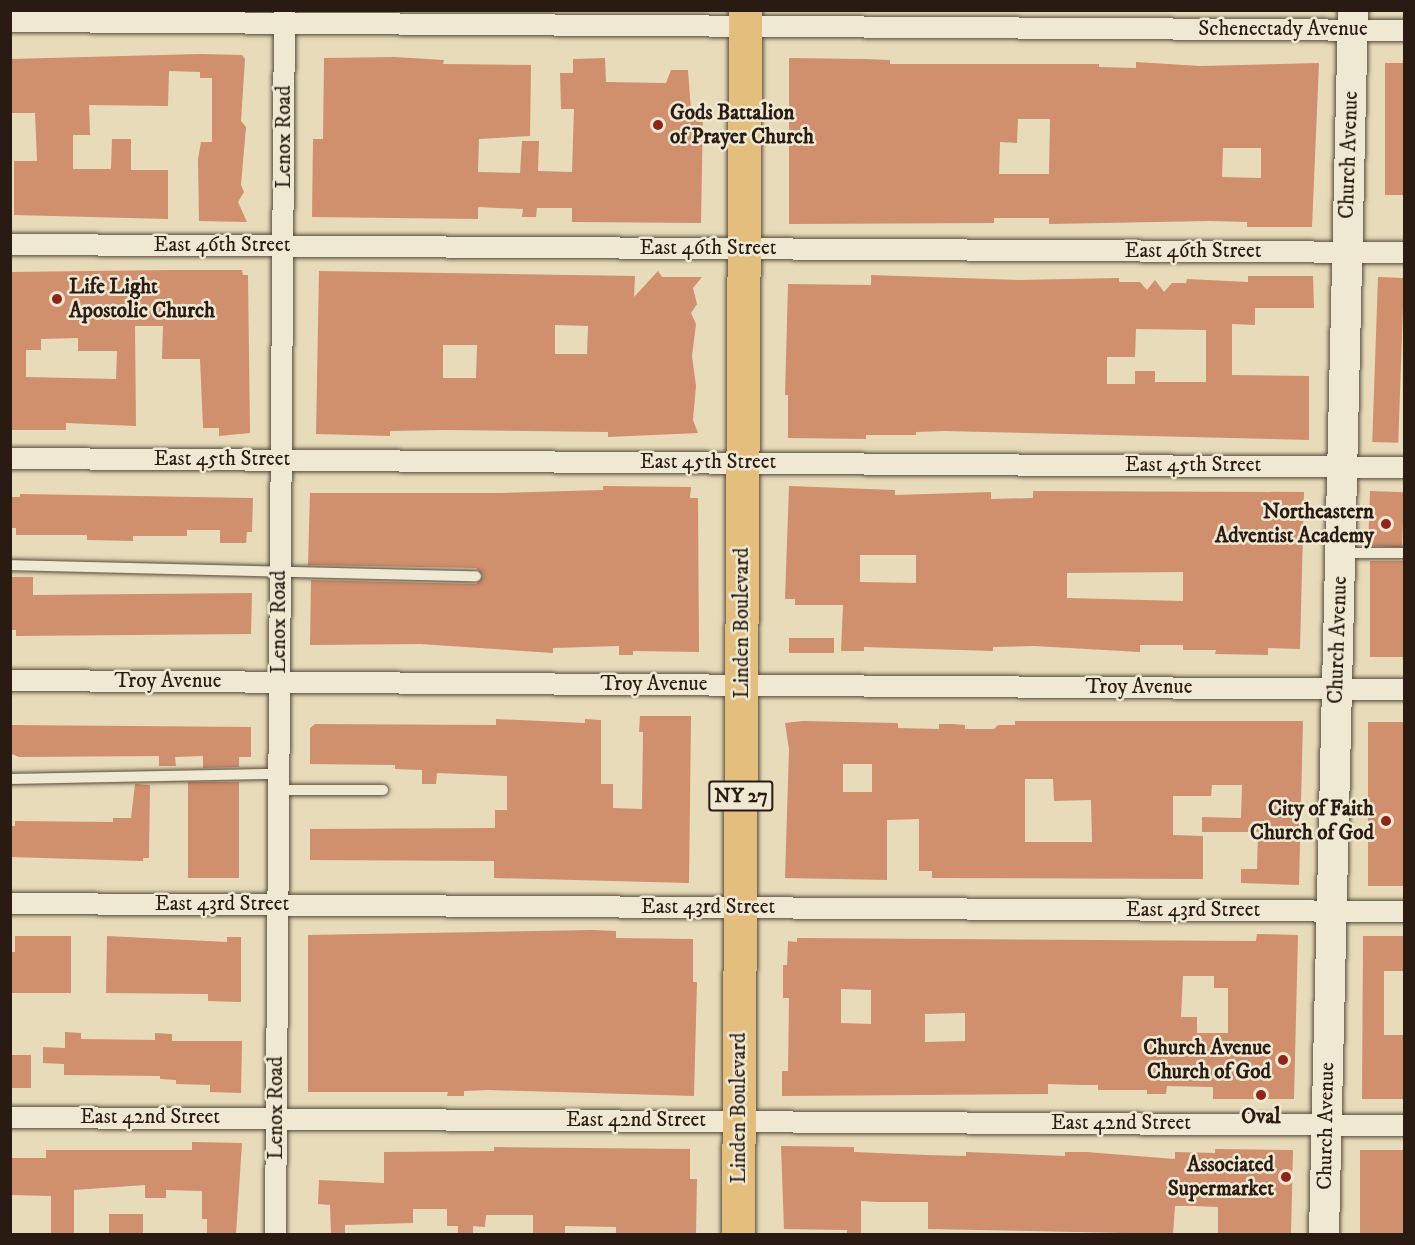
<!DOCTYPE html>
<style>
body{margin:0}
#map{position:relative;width:1415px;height:1245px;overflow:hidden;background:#e7dbba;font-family:"IM FELL DW Pica",serif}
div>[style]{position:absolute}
.building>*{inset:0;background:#d08f6d;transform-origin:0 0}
.roads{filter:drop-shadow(0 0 2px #584b3b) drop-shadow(0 0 2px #584b3b)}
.service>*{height:10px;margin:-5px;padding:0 5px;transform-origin:5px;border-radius:5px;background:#efe8d2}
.minor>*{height:21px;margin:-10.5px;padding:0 10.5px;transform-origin:10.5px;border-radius:10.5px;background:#efe8d2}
.secondary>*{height:30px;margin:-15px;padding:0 15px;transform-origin:15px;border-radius:15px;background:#efe8d2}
.trunk>*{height:33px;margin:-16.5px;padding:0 16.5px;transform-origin:16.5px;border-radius:16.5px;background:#e4be7d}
.dots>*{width:16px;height:16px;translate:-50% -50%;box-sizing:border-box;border:3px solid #efe8d2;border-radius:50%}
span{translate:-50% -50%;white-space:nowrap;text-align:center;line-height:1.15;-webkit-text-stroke:5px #efe8d2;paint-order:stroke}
.shield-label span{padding:2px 4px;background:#efe8d2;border:2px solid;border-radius:4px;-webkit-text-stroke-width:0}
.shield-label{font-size:20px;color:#291b11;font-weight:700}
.street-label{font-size:21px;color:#291b11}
.poi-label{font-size:21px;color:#291b11;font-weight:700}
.left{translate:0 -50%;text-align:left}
.right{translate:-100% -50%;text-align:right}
.frame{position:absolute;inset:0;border:12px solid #291b11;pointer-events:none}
</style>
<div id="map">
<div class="building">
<i style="clip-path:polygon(200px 54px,242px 55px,245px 59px,241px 121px,246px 127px,241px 185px,244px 192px,238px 202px,247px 222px,199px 221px,198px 159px,201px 142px,212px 142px,212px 78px,200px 78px,200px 72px,169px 71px,168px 106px,89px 105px,90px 135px,73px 135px,73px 169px,111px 169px,112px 139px,131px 139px,131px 170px,168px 170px,168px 219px,14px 215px,14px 161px,37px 161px,35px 113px,10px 113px,10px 59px)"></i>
<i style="clip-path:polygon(394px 57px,444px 60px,443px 64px,531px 65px,530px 136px,479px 139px,478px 172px,520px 173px,522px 141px,539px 141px,538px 171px,572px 172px,574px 109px,561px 109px,560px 73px,573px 73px,573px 59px,605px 58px,606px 82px,666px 83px,671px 70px,688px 70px,691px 111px,703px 111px,701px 223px,572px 222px,572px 208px,537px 208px,536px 217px,522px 217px,523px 209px,478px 207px,478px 219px,312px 217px,313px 139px,323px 139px,324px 58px)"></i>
<i style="clip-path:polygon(evenodd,789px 58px,864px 59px,890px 60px,890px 64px,1099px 64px,1099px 67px,1136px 68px,1136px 62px,1200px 66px,1319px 63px,1312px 227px,1247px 227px,1247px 222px,1210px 221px,1049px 224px,1049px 218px,994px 218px,994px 223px,789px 224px,789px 58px,1018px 119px,1050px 119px,1049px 174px,999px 174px,1000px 142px,1017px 143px,1018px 119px,789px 58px,1223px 148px,1261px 148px,1261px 178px,1222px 177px,1223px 148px)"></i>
<i style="left:1385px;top:63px;width:19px;height:132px"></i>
<i style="clip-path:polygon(evenodd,172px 270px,242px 270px,243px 275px,248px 275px,250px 433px,219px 436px,219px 428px,203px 428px,200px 359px,162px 359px,163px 326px,135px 326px,136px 426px,66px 423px,66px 430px,10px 430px,10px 272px,172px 270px,78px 338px,78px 351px,117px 351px,116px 379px,26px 377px,26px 350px,41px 350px,41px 339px,78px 338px)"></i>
<i style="clip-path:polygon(evenodd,319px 271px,635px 276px,634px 297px,658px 271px,662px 277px,702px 277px,693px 288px,697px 304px,691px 313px,696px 324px,692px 356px,696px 386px,693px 420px,698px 433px,608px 437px,608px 432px,445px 430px,390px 431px,390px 436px,316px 434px,319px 271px,555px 325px,588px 326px,587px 354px,555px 354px,555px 325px,319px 271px,443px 345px,477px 345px,476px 378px,443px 378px,443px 345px)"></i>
<i style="clip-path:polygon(evenodd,871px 275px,1019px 280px,1119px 278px,1119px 282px,1140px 282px,1147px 290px,1155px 280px,1164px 292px,1172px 283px,1186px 283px,1187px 279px,1248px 282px,1248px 276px,1313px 276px,1314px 308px,1255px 308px,1255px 325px,1232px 324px,1232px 375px,1309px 376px,1309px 440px,944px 431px,916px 432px,916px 435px,866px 435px,866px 439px,788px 438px,788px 395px,785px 395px,788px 284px,871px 285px,871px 275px,1136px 329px,1206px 330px,1206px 382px,1155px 382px,1155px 371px,1135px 371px,1135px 384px,1107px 384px,1107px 357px,1135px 357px,1136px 329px)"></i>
<i style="left:1378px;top:277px;width:26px;height:165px;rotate:2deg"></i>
<i style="clip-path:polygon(603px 486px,691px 487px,690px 498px,698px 498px,699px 652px,633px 651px,633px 655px,619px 655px,619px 646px,553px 648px,553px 653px,420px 644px,310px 645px,311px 580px,476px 584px,483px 576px,476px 568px,308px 565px,310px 493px,500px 493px,603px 490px)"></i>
<i style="clip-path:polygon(evenodd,789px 486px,895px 490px,895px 495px,991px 492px,991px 499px,1033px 498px,1033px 491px,1304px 492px,1300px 649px,1268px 648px,1268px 655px,1215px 654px,1216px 650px,1183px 650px,1183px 645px,1140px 645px,1140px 652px,1034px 646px,993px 647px,993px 651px,864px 647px,864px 651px,841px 651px,843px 605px,795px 605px,795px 599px,785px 599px,789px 486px,860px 555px,916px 555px,916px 583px,860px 582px,860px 555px,789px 486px,1183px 572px,1183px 601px,1067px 598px,1067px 573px,1183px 572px)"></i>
<i style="left:1370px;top:491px;width:34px;height:55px;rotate:2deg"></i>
<i style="clip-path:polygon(20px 494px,253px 498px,252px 532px,247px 532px,246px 543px,220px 543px,220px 530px,187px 530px,187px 536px,133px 536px,133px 541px,87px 540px,87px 535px,16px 535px,16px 528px,10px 528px,10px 497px,20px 497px)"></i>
<i style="left:1404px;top:561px;width:96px;height:34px;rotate:90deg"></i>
<i style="clip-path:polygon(10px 577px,33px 577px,33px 595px,252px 593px,251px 634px,16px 636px,16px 630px,10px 630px)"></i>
<i style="left:789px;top:638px;width:45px;height:15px"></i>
<i style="clip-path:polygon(640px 716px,691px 716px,689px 883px,494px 878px,494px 861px,310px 860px,310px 829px,495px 828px,495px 810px,507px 810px,507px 776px,437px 773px,436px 784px,422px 784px,422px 770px,395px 769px,395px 765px,310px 764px,310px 728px,315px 724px,496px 725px,496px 719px,585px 723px,585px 719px,601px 720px,601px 784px,613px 784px,613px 808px,642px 809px,643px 732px,639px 732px)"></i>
<i style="clip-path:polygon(evenodd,803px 721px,898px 723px,898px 728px,939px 729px,939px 724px,952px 724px,965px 725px,965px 729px,994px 729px,998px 725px,1015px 725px,1015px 721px,1303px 721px,1299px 885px,1241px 883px,1241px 869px,1257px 869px,1258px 832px,1202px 832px,1202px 817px,1241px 818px,1242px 785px,1212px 785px,1211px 796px,1173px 796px,1173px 835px,1203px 836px,1203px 879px,932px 878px,932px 871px,919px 871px,919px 819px,887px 820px,887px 880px,785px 878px,789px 749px,785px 723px,803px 721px,843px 764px,872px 764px,872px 792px,843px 792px,843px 764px,803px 721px,1025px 779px,1053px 779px,1054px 801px,1091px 800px,1092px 842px,1025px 842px,1025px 779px)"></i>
<i style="left:1368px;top:722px;width:36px;height:164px"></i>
<i style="clip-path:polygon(10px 725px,251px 727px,251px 757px,239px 757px,239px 767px,203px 768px,203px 756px,175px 757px,176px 766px,159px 766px,159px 756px,19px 757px,10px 753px)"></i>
<i style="left:239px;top:782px;width:96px;height:51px;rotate:90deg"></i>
<i style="clip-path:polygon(135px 784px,150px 785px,149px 858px,143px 858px,143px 861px,10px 857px,10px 826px,15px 826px,15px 821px,113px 822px,113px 818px,131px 818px)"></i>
<i style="clip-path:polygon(592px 930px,616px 931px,616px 938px,693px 939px,693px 982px,697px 982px,694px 1096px,488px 1090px,464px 1091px,464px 1096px,447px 1096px,448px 1092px,308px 1092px,308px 935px)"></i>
<i style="clip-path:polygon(evenodd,1257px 934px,1298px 935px,1294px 1099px,1213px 1099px,1213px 1087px,1167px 1086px,1166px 1094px,1147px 1094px,1147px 1090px,1098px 1090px,1098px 1085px,1081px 1085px,1048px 1084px,1048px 1094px,782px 1096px,782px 1071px,788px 1071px,789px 998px,783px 998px,783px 965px,787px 965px,788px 941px,797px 942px,797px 938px,1256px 941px,1257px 934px,1183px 976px,1214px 976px,1214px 988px,1228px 988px,1228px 1033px,1197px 1033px,1197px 1017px,1181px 1017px,1183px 976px,1257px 934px,841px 989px,871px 990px,871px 1024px,841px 1023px,841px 989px,1257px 934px,965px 1013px,965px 1041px,925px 1042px,925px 1014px,965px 1013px)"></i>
<i style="clip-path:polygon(15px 936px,71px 936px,71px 993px,10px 993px,10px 952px,15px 952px)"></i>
<i style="clip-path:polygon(107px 936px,227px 942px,227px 937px,241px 937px,241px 1002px,208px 1001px,208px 994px,106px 993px)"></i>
<i style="clip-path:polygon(1363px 936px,1404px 936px,1404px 971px,1384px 971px,1384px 1035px,1404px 1035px,1404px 1099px,1362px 1099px)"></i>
<i style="clip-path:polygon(65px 1032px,81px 1033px,81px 1039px,155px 1040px,155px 1033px,172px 1034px,172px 1041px,242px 1041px,241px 1093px,210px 1092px,210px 1085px,176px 1084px,176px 1080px,160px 1079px,160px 1076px,64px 1075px,64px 1064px,43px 1063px,43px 1047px,65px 1048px)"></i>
<i style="left:10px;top:1055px;width:21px;height:33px"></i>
<i style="clip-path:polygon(192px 1142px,242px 1143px,236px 1234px,207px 1234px,207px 1219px,202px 1219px,202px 1191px,166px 1190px,166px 1198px,145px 1198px,145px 1185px,74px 1190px,74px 1234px,51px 1234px,51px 1196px,10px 1195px,10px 1158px,46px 1158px,46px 1150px,192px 1150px)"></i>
<i style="clip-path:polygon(781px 1146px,854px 1147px,854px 1152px,926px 1155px,966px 1156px,966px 1152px,1065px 1156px,1065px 1152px,1086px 1152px,1175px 1159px,1175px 1152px,1215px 1153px,1215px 1149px,1293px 1150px,1291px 1234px,1218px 1234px,1218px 1207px,1193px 1206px,1175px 1206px,1173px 1234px,928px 1229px,928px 1202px,879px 1202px,861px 1201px,861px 1234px,847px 1234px,847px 1230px,784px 1229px)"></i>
<i style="clip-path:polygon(494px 1147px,690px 1149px,690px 1179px,697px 1179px,696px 1234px,616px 1234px,616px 1227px,565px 1226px,565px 1234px,533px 1234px,533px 1215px,486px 1215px,485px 1227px,473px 1226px,473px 1234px,458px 1234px,458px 1226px,447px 1226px,447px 1209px,413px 1209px,413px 1223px,345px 1225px,345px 1234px,331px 1234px,330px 1205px,318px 1204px,319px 1180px,384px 1183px,384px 1152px,494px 1151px)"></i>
<i style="left:1360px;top:1150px;width:44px;height:84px"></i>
<i style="left:109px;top:1214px;width:34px;height:20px"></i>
</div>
<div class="roads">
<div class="service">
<i style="left:1342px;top:553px;width:62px"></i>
<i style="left:10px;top:565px;width:466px;rotate:1.4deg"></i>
<i style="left:10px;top:779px;width:268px;rotate:-1.1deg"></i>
<i style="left:278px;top:790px;width:105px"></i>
</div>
<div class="minor">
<i style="left:10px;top:21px;width:1394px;rotate:0.37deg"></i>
<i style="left:10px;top:244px;width:1394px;rotate:0.33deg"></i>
<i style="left:10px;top:458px;width:1394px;rotate:0.37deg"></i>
<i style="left:10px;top:680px;width:1394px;rotate:0.37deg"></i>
<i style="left:10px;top:903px;width:1394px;rotate:0.33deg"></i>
<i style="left:10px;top:1117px;width:1394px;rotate:0.33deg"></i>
<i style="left:275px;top:1234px;width:1223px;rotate:-89.58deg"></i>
</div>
<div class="secondary">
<i style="left:1324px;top:1234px;width:1224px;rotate:-88.64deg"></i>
</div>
<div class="trunk">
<i style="left:738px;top:1234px;width:1224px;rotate:-89.67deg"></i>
</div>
</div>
<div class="dots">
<i style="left:658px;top:125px;background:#8f2418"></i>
<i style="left:57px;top:299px;background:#8f2418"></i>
<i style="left:1386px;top:524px;background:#8f2418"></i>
<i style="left:1386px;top:821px;background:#8f2418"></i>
<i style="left:1283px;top:1060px;background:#8f2418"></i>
<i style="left:1261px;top:1095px;background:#8f2418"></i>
<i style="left:1286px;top:1177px;background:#8f2418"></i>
</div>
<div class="shield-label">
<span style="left:741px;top:796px">NY 27</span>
</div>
<div class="street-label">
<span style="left:1283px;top:29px">Schenectady Avenue</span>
<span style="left:284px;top:137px;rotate:-90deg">Lenox Road</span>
<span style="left:1349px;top:155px;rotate:-88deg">Church Avenue</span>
<span style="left:222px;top:245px">East 46th Street</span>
<span style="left:708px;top:248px">East 46th Street</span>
<span style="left:1193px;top:251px">East 46th Street</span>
<span style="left:222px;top:459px">East 45th Street</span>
<span style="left:708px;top:462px">East 45th Street</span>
<span style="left:1193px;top:465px">East 45th Street</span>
<span style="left:279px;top:622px;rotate:-90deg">Lenox Road</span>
<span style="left:742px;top:623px;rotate:-90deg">Linden Boulevard</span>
<span style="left:1338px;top:640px;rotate:-88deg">Church Avenue</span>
<span style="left:168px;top:681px">Troy Avenue</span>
<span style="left:654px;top:684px">Troy Avenue</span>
<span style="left:1139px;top:687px">Troy Avenue</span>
<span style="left:222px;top:904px">East 43rd Street</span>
<span style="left:708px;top:907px">East 43rd Street</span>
<span style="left:1193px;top:910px">East 43rd Street</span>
<span style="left:276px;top:1108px;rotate:-90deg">Lenox Road</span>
<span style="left:739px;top:1108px;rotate:-90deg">Linden Boulevard</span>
<span style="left:150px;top:1117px">East 42nd Street</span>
<span style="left:636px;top:1120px">East 42nd Street</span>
<span style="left:1121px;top:1123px">East 42nd Street</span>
<span style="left:1326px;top:1126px;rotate:-89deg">Church Avenue</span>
</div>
<div class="poi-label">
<span class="left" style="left:670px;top:125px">Gods Battalion<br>of Prayer Church</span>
<span class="left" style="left:69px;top:299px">Life Light<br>Apostolic Church</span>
<span class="right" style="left:1374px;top:524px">Northeastern<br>Adventist Academy</span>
<span class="right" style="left:1374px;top:821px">City of Faith<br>Church of God</span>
<span class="right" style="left:1271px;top:1060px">Church Avenue<br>Church of God</span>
<span style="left:1261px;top:1117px">Oval</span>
<span class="right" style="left:1274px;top:1177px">Associated<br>Supermarket</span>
</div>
<div class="frame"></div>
</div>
